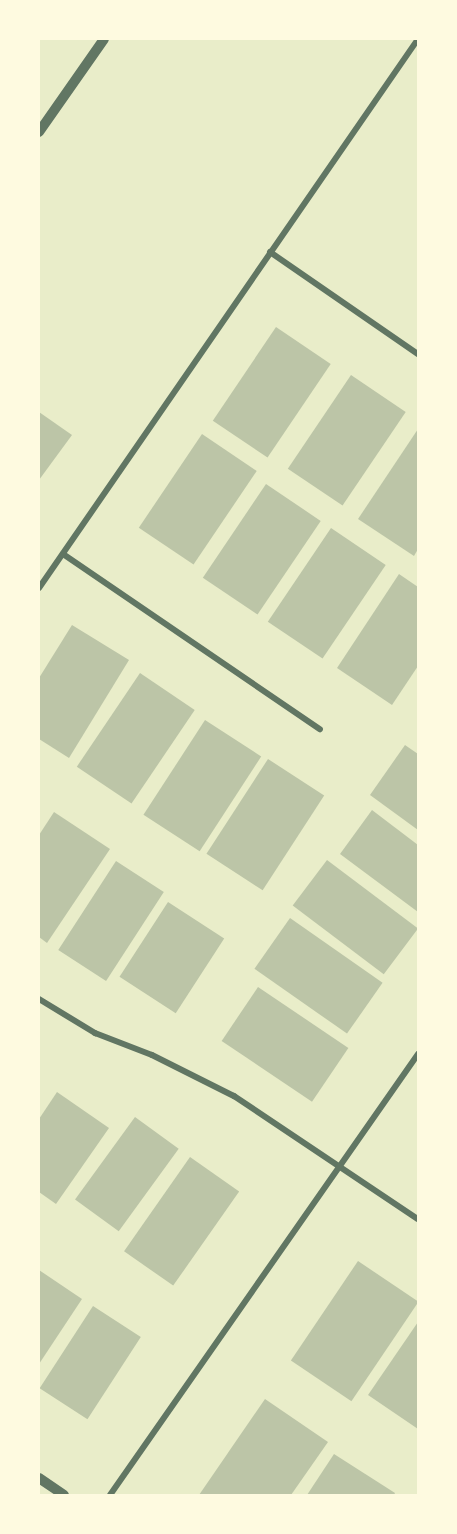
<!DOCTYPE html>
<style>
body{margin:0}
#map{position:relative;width:457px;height:1534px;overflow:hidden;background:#e9edc9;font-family:Ubuntu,sans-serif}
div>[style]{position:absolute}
.building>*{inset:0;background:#bcc5a7;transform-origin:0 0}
.minor>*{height:6px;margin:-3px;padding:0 3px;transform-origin:3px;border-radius:3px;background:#617663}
.tertiary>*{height:10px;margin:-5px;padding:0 5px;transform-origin:5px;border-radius:5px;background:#617663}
span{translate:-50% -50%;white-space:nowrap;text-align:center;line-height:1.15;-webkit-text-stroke:4.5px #fefae0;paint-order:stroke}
.frame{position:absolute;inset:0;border:40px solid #fefae0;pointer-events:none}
</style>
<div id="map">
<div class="building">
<i style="left:276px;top:327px;width:66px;height:113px;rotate:34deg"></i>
<i style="left:351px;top:375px;width:66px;height:113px;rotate:34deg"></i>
<i style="clip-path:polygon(39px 412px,72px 435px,39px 480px)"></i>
<i style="clip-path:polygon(418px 429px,418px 549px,414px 556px,358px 519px)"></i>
<i style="left:202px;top:434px;width:66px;height:113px;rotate:34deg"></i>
<i style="left:266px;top:484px;width:66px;height:113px;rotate:34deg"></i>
<i style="left:331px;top:528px;width:66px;height:113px;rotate:34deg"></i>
<i style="clip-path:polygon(399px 574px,418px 587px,418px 666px,392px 705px,337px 668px)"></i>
<i style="clip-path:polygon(72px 625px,129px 660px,69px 758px,39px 739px,39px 678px)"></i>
<i style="left:140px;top:673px;width:66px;height:113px;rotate:34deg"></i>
<i style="left:205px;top:720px;width:67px;height:113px;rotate:33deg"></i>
<i style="clip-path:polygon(405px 745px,418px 754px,418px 830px,370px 795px)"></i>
<i style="left:268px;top:759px;width:67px;height:113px;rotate:33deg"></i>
<i style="clip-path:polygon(372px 810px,418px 845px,418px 912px,340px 854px)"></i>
<i style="clip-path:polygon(54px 812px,110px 849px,47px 943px,39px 937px,39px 835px)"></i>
<i style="left:327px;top:860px;width:114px;height:57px;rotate:37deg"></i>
<i style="left:116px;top:861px;width:57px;height:106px;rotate:33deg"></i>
<i style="left:168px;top:902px;width:67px;height:89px;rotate:33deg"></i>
<i style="left:290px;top:918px;width:113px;height:62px;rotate:35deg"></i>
<i style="left:258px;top:987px;width:109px;height:65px;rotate:34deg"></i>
<i style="clip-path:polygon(57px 1092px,109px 1128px,56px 1204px,39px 1192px,39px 1119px)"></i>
<i style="left:135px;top:1117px;width:54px;height:102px;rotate:36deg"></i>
<i style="left:190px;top:1157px;width:60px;height:115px;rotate:35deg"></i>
<i style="left:358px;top:1261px;width:73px;height:120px;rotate:34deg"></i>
<i style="clip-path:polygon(39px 1270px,82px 1299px,39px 1364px)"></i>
<i style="left:93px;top:1306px;width:57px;height:98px;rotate:33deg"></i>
<i style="clip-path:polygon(418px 1322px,418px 1429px,368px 1395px)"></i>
<i style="clip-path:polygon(265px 1399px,328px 1442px,291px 1495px,199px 1495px)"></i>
<i style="clip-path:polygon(334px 1454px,395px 1493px,394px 1495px,307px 1495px)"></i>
</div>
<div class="minor">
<i style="left:270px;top:252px;width:180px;rotate:34.6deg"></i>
<i style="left:63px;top:554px;width:311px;rotate:34.3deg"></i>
<i style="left:39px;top:588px;width:667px;rotate:-55.38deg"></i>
<i style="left:39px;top:999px;width:66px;rotate:31.3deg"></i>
<i style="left:95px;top:1033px;width:61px;rotate:21.1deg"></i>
<i style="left:152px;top:1055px;width:92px;rotate:26.6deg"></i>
<i style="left:234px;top:1096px;width:221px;rotate:33.8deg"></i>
<i style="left:110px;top:1495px;width:538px;rotate:-55.07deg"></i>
</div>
<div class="tertiary">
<i style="left:39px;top:132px;width:113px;rotate:-55deg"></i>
<i style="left:39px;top:1478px;width:30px;rotate:34deg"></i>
</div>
<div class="frame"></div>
</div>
